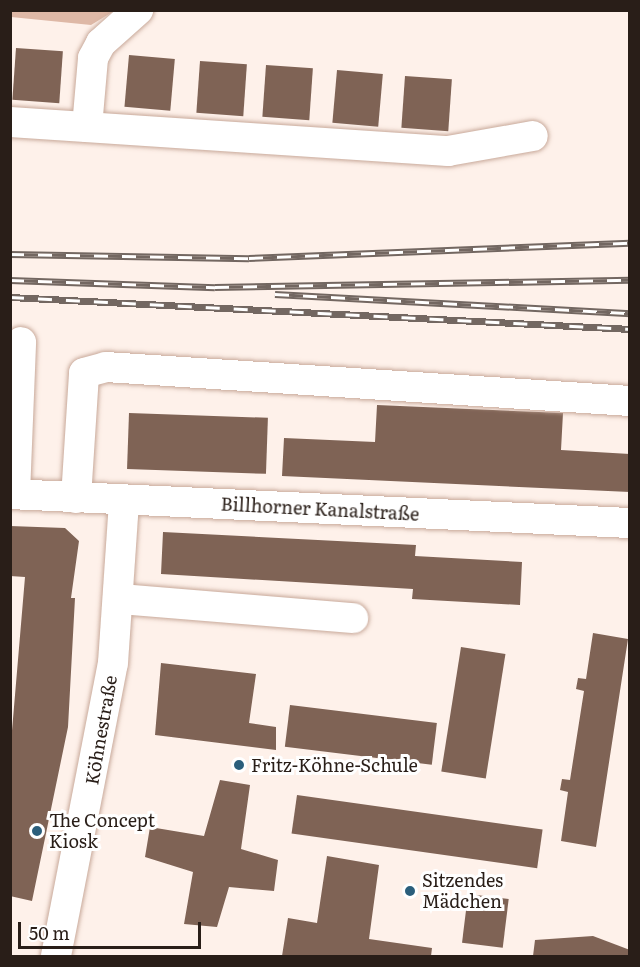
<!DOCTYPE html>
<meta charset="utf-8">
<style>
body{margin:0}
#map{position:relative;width:640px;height:967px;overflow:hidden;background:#fef1ea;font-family:Literata,serif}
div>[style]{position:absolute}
.green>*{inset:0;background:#deb8a6}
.building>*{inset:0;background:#7f6355;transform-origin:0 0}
.roads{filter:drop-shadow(0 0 2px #c8a99a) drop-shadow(0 0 2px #c8a99a)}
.minor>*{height:30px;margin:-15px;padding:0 15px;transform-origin:15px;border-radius:15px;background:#fff}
.rail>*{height:7px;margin-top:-3.5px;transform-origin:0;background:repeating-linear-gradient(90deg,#fff 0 14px,#736761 0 28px);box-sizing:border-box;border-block:2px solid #736761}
.dots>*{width:16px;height:16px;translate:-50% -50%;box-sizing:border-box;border:3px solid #fff;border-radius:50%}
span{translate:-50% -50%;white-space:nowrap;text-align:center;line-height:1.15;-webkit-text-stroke:6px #fff;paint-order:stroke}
.street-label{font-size:18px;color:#291e18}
.poi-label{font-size:18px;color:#291e18}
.left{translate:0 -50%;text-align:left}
.frame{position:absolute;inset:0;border:12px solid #291e18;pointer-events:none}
.scale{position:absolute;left:18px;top:922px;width:183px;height:27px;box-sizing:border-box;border:3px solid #291e18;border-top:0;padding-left:8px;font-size:18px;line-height:21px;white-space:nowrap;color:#291e18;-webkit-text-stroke:4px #fff;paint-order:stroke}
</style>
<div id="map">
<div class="green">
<i style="clip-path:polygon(10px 11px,11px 10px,114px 11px,91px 25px,11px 17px)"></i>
</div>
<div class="building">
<i style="left:16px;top:48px;width:47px;height:52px;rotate:4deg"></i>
<i style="left:129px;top:55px;width:46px;height:52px;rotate:5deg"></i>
<i style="left:200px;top:61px;width:47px;height:52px;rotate:4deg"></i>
<i style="left:266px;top:65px;width:47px;height:52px;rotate:4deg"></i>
<i style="left:337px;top:70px;width:46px;height:53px;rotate:5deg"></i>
<i style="left:405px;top:76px;width:47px;height:52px;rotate:4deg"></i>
<i style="clip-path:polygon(377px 405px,563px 413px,561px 450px,630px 454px,630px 492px,282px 476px,284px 438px,375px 442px)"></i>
<i style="left:129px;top:413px;width:139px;height:56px;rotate:2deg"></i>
<i style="clip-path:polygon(10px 526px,65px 528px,79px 541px,71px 598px,75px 598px,68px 727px,32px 901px,10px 896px,10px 754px,25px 577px,10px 576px)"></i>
<i style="clip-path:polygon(163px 532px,416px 545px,415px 556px,522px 562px,520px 605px,412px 599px,413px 589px,161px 574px)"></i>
<i style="clip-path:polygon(593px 633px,628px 639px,596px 847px,561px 841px,568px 792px,560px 790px,562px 779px,570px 780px,584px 691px,576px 689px,578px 678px,586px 679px)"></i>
<i style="left:461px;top:647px;width:45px;height:126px;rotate:9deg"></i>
<i style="clip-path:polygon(161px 663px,256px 674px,249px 723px,276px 727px,276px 750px,155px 735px)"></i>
<i style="left:290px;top:705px;width:148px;height:42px;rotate:7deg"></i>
<i style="clip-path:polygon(220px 780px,250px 785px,241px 849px,278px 860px,274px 891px,229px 887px,217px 927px,184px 924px,193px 872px,145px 857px,150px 827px,204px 836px)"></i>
<i style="left:297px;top:795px;width:248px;height:39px;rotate:8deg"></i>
<i style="clip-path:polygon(327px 856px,379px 865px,369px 939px,432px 948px,431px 956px,282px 956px,288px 918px,317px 923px)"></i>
<i style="left:468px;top:894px;width:41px;height:49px;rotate:7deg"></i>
<i style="clip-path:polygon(593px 936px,630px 950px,630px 956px,533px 956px,535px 940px)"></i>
</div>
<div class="roads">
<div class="minor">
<i style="left:10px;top:122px;width:439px;rotate:3.8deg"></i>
<i style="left:448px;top:151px;width:86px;rotate:-10deg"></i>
<i style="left:87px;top:127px;width:69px;rotate:-85deg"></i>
<i style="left:93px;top:58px;width:17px;rotate:-62deg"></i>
<i style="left:101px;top:43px;width:50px;rotate:-41.7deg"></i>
<i style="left:10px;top:494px;width:621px;rotate:2.68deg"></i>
<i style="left:15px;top:494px;width:152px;rotate:-87.7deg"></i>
<i style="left:76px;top:498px;width:125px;rotate:-86.3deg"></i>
<i style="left:84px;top:373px;width:23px;rotate:-15deg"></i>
<i style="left:106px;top:367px;width:525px;rotate:3.71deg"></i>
<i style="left:120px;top:599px;width:234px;rotate:4.7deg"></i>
<i style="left:56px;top:956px;width:298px;rotate:-79deg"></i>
<i style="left:113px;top:663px;width:163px;rotate:-86.1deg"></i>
</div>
</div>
<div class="rail">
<i style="left:10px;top:254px;width:239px;rotate:1deg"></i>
<i style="left:249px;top:258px;width:381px;rotate:-2.3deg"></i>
<i style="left:10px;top:280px;width:205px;rotate:2deg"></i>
<i style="left:215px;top:287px;width:415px;rotate:-1deg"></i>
<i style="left:275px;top:294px;width:356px;rotate:3.1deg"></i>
<i style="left:10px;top:297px;width:621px;rotate:2.95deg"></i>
</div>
<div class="dots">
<i style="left:239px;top:765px;background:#2b5e7b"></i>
<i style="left:37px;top:831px;background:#2b5e7b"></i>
<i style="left:410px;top:891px;background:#2b5e7b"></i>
</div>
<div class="street-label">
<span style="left:320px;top:509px;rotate:3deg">Billhorner Kanalstraße</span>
<span style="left:101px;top:730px;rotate:-80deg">Köhnestraße</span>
</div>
<div class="poi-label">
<span class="left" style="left:251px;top:765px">Fritz-Köhne-Schule</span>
<span class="left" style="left:49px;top:831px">The Concept<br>Kiosk</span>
<span class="left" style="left:422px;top:891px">Sitzendes<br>Mädchen</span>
</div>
<div class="frame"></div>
<div class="scale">50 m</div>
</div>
